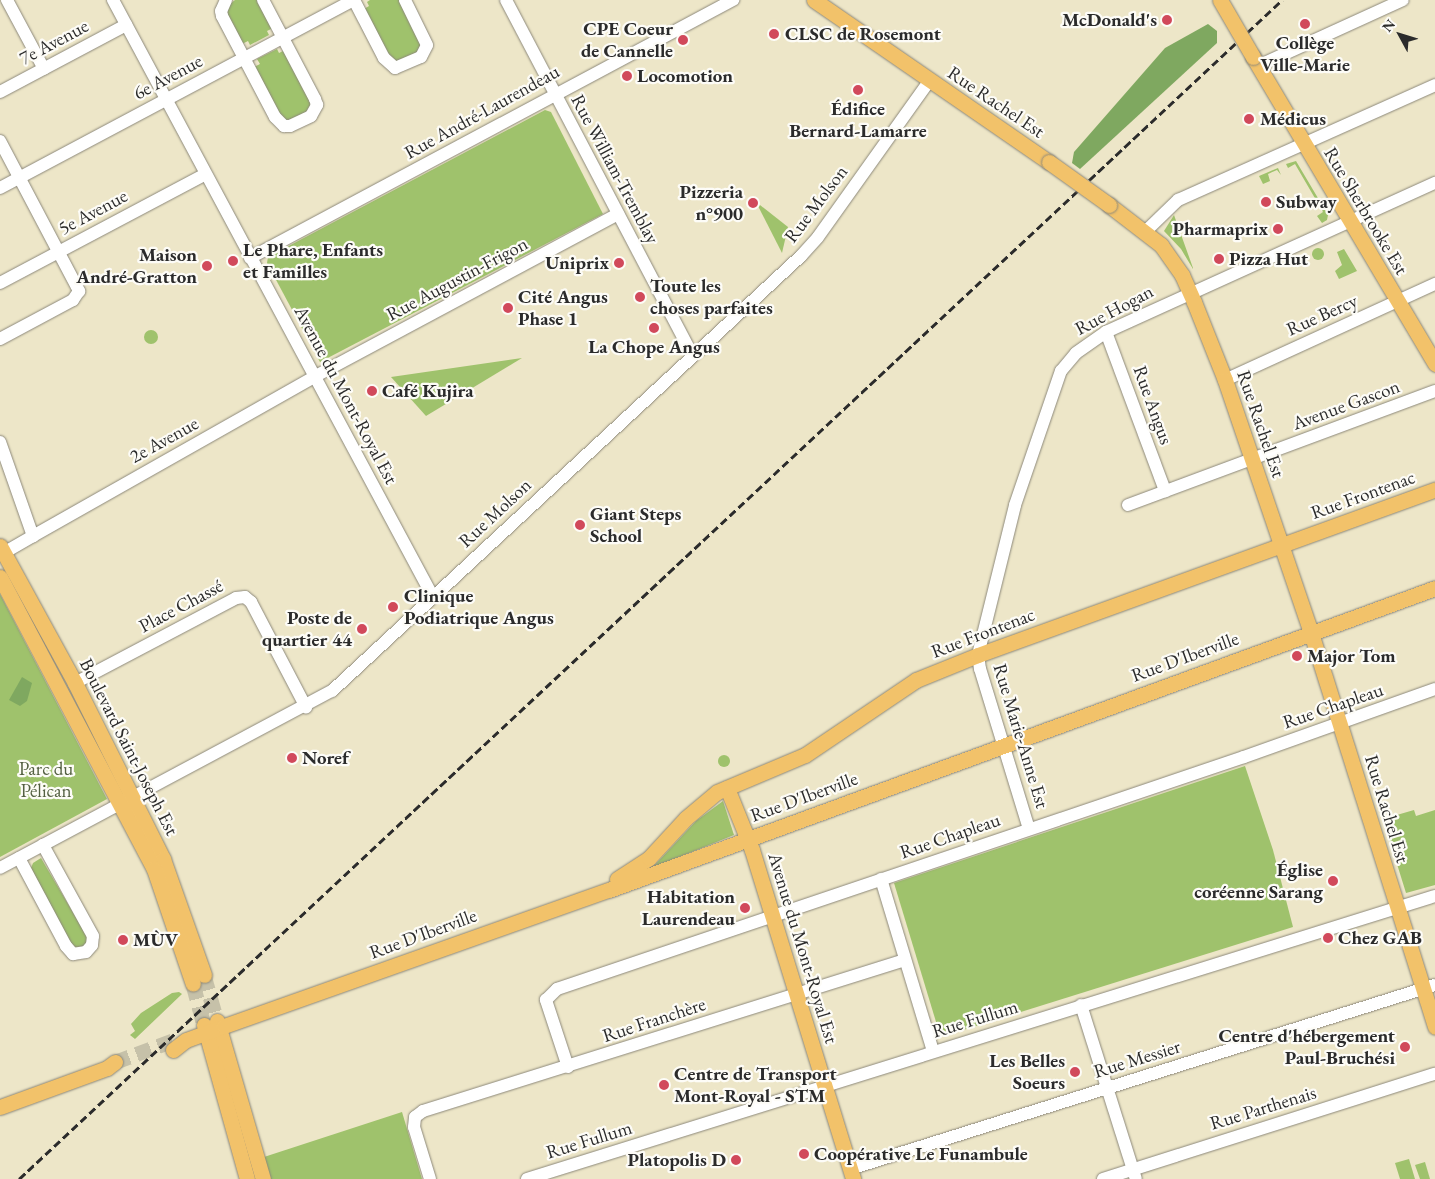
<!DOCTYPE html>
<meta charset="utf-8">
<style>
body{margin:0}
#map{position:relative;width:1435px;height:1179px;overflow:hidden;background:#ede6c8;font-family:"EB Garamond",serif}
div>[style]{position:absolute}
.green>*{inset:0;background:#9fc26c}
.round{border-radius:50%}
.forest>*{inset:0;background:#7fa860}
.major-tunnel>*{height:15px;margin-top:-7.5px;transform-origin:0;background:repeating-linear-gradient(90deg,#c6c1a9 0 15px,transparent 0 23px)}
.roads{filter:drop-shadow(0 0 1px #8c887a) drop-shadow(0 0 1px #8c887a)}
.minor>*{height:12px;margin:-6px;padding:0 6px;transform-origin:6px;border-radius:6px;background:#fff}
.major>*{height:15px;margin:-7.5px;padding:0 7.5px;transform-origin:7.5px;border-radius:7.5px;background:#f2c26a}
.rail>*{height:2.5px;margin-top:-1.25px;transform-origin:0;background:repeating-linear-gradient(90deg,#2b2b2b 0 8px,transparent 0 12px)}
.bridges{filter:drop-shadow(0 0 1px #8c887a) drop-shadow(0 0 1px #8c887a)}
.major-bridge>*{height:15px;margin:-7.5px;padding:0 7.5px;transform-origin:7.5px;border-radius:7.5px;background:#f2c26a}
.dots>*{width:14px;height:14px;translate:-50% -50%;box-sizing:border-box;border:2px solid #fdfcf7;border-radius:50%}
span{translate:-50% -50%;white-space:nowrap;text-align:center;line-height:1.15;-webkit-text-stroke:4.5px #fdfcf7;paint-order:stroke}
.poi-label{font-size:19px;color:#2b2b2b;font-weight:700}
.right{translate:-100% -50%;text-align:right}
.left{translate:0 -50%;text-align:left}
.street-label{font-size:19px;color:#2b2b2b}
.park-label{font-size:19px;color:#546042}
.north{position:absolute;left:1375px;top:10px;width:50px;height:50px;-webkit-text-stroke:4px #fdfcf7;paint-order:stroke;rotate:309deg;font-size:14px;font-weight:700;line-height:20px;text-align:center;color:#2b2b2b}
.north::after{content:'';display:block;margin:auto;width:18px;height:22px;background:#2b2b2b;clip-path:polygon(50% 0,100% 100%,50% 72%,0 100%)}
</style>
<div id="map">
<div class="green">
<i style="clip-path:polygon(235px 0,258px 0,273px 28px,267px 31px,269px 35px,250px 45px,248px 41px,242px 44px,227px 17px,226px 7px)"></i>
<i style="clip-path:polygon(370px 0,399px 0,422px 45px,418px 53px,400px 62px,391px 61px,364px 9px,369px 6px,367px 2px)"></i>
<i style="clip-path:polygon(277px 49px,279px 53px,285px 50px,312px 101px,310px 110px,289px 121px,282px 119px,254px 67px,260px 64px,257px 59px)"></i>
<i style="clip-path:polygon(545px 110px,551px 112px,603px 214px,320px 362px,267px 263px,268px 257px)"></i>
<i style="clip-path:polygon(1296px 161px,1328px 215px,1327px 220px,1322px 223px,1317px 216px,1323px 212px,1295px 164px,1288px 168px,1286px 164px)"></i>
<i style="clip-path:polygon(1278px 168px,1281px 175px,1277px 170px,1268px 174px,1270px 181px,1263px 184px,1259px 176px)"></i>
<i style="clip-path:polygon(760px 205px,788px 227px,782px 253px,758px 206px)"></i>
<i style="clip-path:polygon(1174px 215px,1193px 268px,1193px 269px,1181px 249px,1164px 231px)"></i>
<i class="round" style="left:1312px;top:248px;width:12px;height:12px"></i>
<i style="clip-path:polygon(1344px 249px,1357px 271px,1339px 279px,1335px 271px,1342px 265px,1337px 252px)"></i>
<i class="round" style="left:144px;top:330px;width:14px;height:14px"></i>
<i style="clip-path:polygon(522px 358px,426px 416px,391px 377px)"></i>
<i style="clip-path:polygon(0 594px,107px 799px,0 857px)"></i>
<i class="round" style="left:718px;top:755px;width:12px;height:12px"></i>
<i style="clip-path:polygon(1245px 766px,1273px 850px,1293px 927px,944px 1036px,940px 1035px,894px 883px)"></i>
<i style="clip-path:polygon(723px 801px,734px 835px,652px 868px,696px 821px)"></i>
<i style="clip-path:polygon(1414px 810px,1416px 816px,1435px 810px,1435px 885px,1406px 893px,1383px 819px)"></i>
<i style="clip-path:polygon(41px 858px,88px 938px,86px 947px,73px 948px,31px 868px,33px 863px)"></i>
<i style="clip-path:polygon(179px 992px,182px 994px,135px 1039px,130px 1035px,135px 1031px,131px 1024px,141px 1013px,172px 993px)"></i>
<i style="clip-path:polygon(402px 1112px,422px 1179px,270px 1179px,264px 1157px)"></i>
<i style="clip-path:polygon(1409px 1159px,1415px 1179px,1400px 1179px,1395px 1163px)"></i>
<i style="clip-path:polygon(1425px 1162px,1430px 1179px,1420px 1179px,1415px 1165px)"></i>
</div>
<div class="forest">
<i style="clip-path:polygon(1208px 24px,1217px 31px,1217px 43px,1080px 169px,1072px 163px,1074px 152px,1165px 48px)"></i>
<i style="clip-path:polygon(22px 677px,32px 683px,27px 701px,20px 706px,9px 700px)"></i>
</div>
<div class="major-tunnel">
<i style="left:204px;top:975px;width:48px;rotate:74.2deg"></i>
<i style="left:193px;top:984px;width:42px;rotate:75deg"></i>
<i style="left:115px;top:1062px;width:66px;rotate:-20.4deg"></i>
</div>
<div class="roads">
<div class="minor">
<i style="left:7px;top:0;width:78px;rotate:61.8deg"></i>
<i style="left:113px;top:0;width:677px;rotate:61.81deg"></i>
<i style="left:226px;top:0;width:12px;rotate:114deg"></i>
<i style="left:221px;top:11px;width:5px;rotate:79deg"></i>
<i style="left:222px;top:16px;width:114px;rotate:62.3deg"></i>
<i style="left:275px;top:117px;width:13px;rotate:45deg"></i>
<i style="left:284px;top:126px;width:6px"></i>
<i style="left:290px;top:126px;width:23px;rotate:-25deg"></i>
<i style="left:311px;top:116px;width:13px;rotate:-61deg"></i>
<i style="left:317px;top:105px;width:6px;rotate:-108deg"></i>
<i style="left:315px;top:99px;width:112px;rotate:-117.7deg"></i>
<i style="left:354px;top:0;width:65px;rotate:62.7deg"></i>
<i style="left:384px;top:58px;width:15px;rotate:42deg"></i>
<i style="left:395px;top:68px;width:28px;rotate:-23deg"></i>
<i style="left:421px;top:57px;width:13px;rotate:-63deg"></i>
<i style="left:427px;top:45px;width:50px;rotate:-116.1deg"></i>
<i style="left:506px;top:0;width:401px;rotate:62.3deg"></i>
<i style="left:1258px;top:66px;width:159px;rotate:-24.5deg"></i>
<i style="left:0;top:92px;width:143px;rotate:-28deg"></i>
<i style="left:0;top:141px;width:170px;rotate:62.2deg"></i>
<i style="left:79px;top:291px;width:11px;rotate:124deg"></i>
<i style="left:73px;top:300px;width:83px;rotate:151.9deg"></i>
<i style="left:0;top:188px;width:401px;rotate:-28deg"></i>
<i style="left:1146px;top:231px;width:45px;rotate:-44.1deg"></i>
<i style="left:1178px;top:200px;width:282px;rotate:-24.1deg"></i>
<i style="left:250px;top:258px;width:548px;rotate:-28.11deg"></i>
<i style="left:0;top:283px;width:231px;rotate:-27.9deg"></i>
<i style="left:1106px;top:332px;width:170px;rotate:69.6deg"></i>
<i style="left:1225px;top:380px;width:231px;rotate:-24.6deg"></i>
<i style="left:0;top:442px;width:100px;rotate:70.7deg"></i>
<i style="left:33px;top:536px;width:38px;rotate:150deg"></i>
<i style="left:1128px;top:505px;width:327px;rotate:-20.4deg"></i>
<i style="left:33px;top:536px;width:323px;rotate:-29.5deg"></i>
<i style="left:314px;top:377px;width:345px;rotate:-28.2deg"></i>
<i style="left:75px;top:683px;width:182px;rotate:-27.8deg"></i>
<i style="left:236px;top:598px;width:9px;rotate:-6deg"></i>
<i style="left:245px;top:597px;width:8px;rotate:40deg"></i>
<i style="left:251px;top:602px;width:119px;rotate:62.4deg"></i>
<i style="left:1029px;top:829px;width:167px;rotate:-107deg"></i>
<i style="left:980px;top:669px;width:14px;rotate:-98deg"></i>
<i style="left:978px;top:655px;width:154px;rotate:-76.1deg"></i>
<i style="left:1015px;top:505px;width:142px;rotate:-71.1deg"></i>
<i style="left:1061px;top:371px;width:23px;rotate:-50deg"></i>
<i style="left:1076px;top:353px;width:37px;rotate:-35deg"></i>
<i style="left:1106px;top:332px;width:361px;rotate:-24.4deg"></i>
<i style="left:19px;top:858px;width:100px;rotate:61.9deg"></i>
<i style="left:66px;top:946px;width:11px;rotate:49deg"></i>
<i style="left:73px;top:954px;width:13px;rotate:-9deg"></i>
<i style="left:86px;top:952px;width:9px;rotate:-49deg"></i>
<i style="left:92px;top:945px;width:9px;rotate:-84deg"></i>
<i style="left:93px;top:936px;width:104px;rotate:-118.8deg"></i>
<i style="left:0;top:868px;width:376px;rotate:-28.1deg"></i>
<i style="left:332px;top:691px;width:640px;rotate:-42.85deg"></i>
<i style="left:801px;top:256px;width:25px;rotate:-48deg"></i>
<i style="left:818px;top:237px;width:193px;rotate:-54.5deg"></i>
<i style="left:881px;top:879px;width:180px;rotate:73.2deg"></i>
<i style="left:1081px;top:1005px;width:182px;rotate:72.5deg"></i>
<i style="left:568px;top:1067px;width:71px;rotate:-108.2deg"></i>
<i style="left:546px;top:1000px;width:16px;rotate:-45deg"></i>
<i style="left:557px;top:989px;width:725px;rotate:-18.66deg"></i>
<i style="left:1244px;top:757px;width:203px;rotate:-19.6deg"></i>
<i style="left:850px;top:1169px;width:613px;rotate:-17.46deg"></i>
<i style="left:430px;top:1179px;width:54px;rotate:-107.1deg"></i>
<i style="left:414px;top:1127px;width:10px;rotate:-84deg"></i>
<i style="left:415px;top:1117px;width:10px;rotate:-37deg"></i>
<i style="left:423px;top:1111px;width:505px;rotate:-17.39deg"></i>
<i style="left:527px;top:1179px;width:951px;rotate:-17.31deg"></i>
<i style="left:1103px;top:1179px;width:348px;rotate:-17.6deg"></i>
</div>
<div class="major">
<i style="left:814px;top:0;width:285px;rotate:34.6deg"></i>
<i style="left:1253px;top:57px;width:357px;rotate:59.3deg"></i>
<i style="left:1109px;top:205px;width:66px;rotate:37.6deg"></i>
<i style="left:1161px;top:245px;width:37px;rotate:55deg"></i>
<i style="left:1182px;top:275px;width:30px;rotate:66deg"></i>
<i style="left:1194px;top:302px;width:84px;rotate:68.3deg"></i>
<i style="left:1225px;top:380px;width:267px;rotate:71.2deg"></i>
<i style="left:1311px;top:633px;width:413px;rotate:72.5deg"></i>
<i style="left:0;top:546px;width:156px;rotate:61.3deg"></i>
<i style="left:75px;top:683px;width:197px;rotate:63.4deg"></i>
<i style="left:163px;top:859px;width:123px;rotate:70.5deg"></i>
<i style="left:0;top:577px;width:330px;rotate:62.2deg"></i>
<i style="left:154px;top:869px;width:121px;rotate:71.3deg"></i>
<i style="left:727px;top:788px;width:67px;rotate:68deg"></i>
<i style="left:752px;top:850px;width:344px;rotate:72.9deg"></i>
<i style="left:617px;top:879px;width:38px;rotate:-33deg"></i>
<i style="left:649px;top:858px;width:54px;rotate:-47.2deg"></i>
<i style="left:686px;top:818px;width:40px;rotate:-40deg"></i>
<i style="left:717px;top:792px;width:95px;rotate:-22.8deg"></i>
<i style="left:805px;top:755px;width:134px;rotate:-34deg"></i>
<i style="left:916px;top:680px;width:67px;rotate:-22deg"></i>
<i style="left:978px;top:655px;width:486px;rotate:-19.9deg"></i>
<i style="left:217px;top:1021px;width:165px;rotate:73.8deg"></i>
<i style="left:204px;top:1025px;width:160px;rotate:74.4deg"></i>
<i style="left:173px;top:1050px;width:16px;rotate:-38deg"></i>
<i style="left:186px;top:1040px;width:40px;rotate:-20.2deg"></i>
<i style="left:224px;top:1026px;width:408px;rotate:-19.5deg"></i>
<i style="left:609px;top:890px;width:879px;rotate:-20.08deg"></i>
<i style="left:0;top:1107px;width:114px;rotate:-20deg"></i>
<i style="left:107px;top:1068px;width:10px;rotate:-37deg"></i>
</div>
</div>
<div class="rail">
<i style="left:19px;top:1179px;width:1728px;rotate:-43.03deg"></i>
</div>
<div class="bridges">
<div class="major-bridge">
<i style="left:1220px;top:0;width:66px;rotate:59.9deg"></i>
<i style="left:1049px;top:162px;width:74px;rotate:35.6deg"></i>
</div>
</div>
<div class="dots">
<i style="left:1167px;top:20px;background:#d1495b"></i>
<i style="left:1305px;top:24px;background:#d1495b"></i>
<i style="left:774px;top:34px;background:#d1495b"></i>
<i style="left:683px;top:40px;background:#d1495b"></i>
<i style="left:627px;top:76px;background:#d1495b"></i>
<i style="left:858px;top:90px;background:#d1495b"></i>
<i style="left:1249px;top:119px;background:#d1495b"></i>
<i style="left:1266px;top:202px;background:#d1495b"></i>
<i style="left:753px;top:203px;background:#d1495b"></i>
<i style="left:1278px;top:229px;background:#d1495b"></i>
<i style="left:1219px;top:259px;background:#d1495b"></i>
<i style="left:233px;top:261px;background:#d1495b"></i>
<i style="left:619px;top:263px;background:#d1495b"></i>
<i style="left:207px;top:266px;background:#d1495b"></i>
<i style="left:640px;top:297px;background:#d1495b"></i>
<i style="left:508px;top:308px;background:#d1495b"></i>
<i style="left:654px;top:328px;background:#d1495b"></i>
<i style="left:372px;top:391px;background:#d1495b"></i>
<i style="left:580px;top:525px;background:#d1495b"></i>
<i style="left:393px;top:607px;background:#d1495b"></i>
<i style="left:362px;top:629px;background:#d1495b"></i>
<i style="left:1297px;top:656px;background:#d1495b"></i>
<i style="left:292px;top:758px;background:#d1495b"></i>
<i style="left:1333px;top:881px;background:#d1495b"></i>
<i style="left:745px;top:908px;background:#d1495b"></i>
<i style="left:1328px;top:938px;background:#d1495b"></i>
<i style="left:123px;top:940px;background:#d1495b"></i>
<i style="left:1405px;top:1047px;background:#d1495b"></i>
<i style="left:1075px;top:1072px;background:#d1495b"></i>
<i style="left:664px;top:1085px;background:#d1495b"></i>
<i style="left:804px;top:1154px;background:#d1495b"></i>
<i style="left:736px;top:1160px;background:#d1495b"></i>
</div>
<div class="poi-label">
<span class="right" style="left:1157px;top:20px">McDonald's</span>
<span class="right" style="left:673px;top:40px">CPE Coeur<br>de Cannelle</span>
<span class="left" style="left:785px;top:34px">CLSC de Rosemont</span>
<span style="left:1305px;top:54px">Collège<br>Ville-Marie</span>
<span class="left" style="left:637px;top:76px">Locomotion</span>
<span style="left:858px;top:120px">Édifice<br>Bernard-Lamarre</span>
<span class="left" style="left:1260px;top:119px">Médicus</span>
<span class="right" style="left:743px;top:203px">Pizzeria<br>n°900</span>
<span class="left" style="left:1276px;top:202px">Subway</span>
<span class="right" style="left:1268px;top:229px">Pharmaprix</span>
<span class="left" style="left:243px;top:261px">Le Phare, Enfants<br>et Familles</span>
<span class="right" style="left:197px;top:266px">Maison<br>André-Gratton</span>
<span class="left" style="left:1229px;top:259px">Pizza Hut</span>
<span class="right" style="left:609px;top:263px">Uniprix</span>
<span class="left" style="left:650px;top:297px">Toute les<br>choses parfaites</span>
<span class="left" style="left:518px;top:308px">Cité Angus<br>Phase 1</span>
<span style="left:654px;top:347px">La Chope Angus</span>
<span class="left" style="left:382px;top:391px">Café Kujira</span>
<span class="left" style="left:590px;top:525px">Giant Steps<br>School</span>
<span class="left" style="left:404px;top:607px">Clinique<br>Podiatrique Angus</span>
<span class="right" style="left:352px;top:629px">Poste de<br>quartier 44</span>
<span class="left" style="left:1307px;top:656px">Major Tom</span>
<span class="left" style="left:302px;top:758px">Noref</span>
<span class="right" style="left:1323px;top:881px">Église<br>coréenne Sarang</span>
<span class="right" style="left:735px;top:908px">Habitation<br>Laurendeau</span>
<span class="left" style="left:1338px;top:938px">Chez GAB</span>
<span class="left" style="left:133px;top:940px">MÙV</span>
<span class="right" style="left:1395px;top:1047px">Centre d'hébergement<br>Paul-Bruchési</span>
<span class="right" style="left:1065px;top:1072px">Les Belles<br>Soeurs</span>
<span class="left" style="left:674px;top:1085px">Centre de Transport<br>Mont-Royal - STM</span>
<span class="left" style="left:814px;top:1154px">Coopérative Le Funambule</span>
<span class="right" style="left:726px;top:1160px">Platopolis D</span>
</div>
<div class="street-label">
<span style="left:54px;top:42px;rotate:-28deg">7e Avenue</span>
<span style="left:168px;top:77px;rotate:-28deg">6e Avenue</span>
<span style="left:996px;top:102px;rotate:34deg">Rue Rachel Est</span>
<span style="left:482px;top:112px;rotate:-29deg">Rue André-Laurendeau</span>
<span style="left:615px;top:169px;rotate:62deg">Rue William-Tremblay</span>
<span style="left:816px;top:204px;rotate:-53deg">Rue Molson</span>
<span style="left:1366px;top:211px;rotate:59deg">Rue Sherbrooke Est</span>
<span style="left:93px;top:212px;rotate:-28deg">5e Avenue</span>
<span style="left:457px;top:279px;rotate:-28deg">Rue Augustin-Frigon</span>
<span style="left:1114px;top:310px;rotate:-28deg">Rue Hogan</span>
<span style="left:1322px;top:315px;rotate:-24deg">Rue Bercy</span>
<span style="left:346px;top:395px;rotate:62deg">Avenue du Mont-Royal Est</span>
<span style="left:1153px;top:405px;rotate:70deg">Rue Angus</span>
<span style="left:1346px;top:405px;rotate:-20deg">Avenue Gascon</span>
<span style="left:1261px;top:424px;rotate:71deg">Rue Rachel Est</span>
<span style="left:164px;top:440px;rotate:-29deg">2e Avenue</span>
<span style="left:1363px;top:495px;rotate:-20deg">Rue Frontenac</span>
<span style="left:495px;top:513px;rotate:-43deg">Rue Molson</span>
<span style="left:181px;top:606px;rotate:-28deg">Place Chassé</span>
<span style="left:983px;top:633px;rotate:-21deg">Rue Frontenac</span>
<span style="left:1185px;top:657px;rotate:-20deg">Rue D'Iberville</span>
<span style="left:1333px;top:706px;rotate:-19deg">Rue Chapleau</span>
<span style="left:1021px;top:736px;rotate:73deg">Rue Marie-Anne Est</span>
<span style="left:129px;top:747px;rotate:63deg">Boulevard Saint-Joseph Est</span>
<span style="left:804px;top:797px;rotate:-20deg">Rue D'Iberville</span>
<span style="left:1387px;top:809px;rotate:73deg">Rue Rachel Est</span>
<span style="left:950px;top:836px;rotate:-19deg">Rue Chapleau</span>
<span style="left:423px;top:934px;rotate:-20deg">Rue D'Iberville</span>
<span style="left:803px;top:948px;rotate:73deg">Avenue du Mont-Royal Est</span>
<span style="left:975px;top:1019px;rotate:-17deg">Rue Fullum</span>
<span style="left:654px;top:1020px;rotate:-18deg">Rue Franchère</span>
<span style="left:1137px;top:1059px;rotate:-17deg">Rue Messier</span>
<span style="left:1263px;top:1108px;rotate:-17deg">Rue Parthenais</span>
<span style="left:589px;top:1140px;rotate:-17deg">Rue Fullum</span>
</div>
<div class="park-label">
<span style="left:46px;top:780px">Parc du<br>Pélican</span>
</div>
<div class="north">N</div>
</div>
